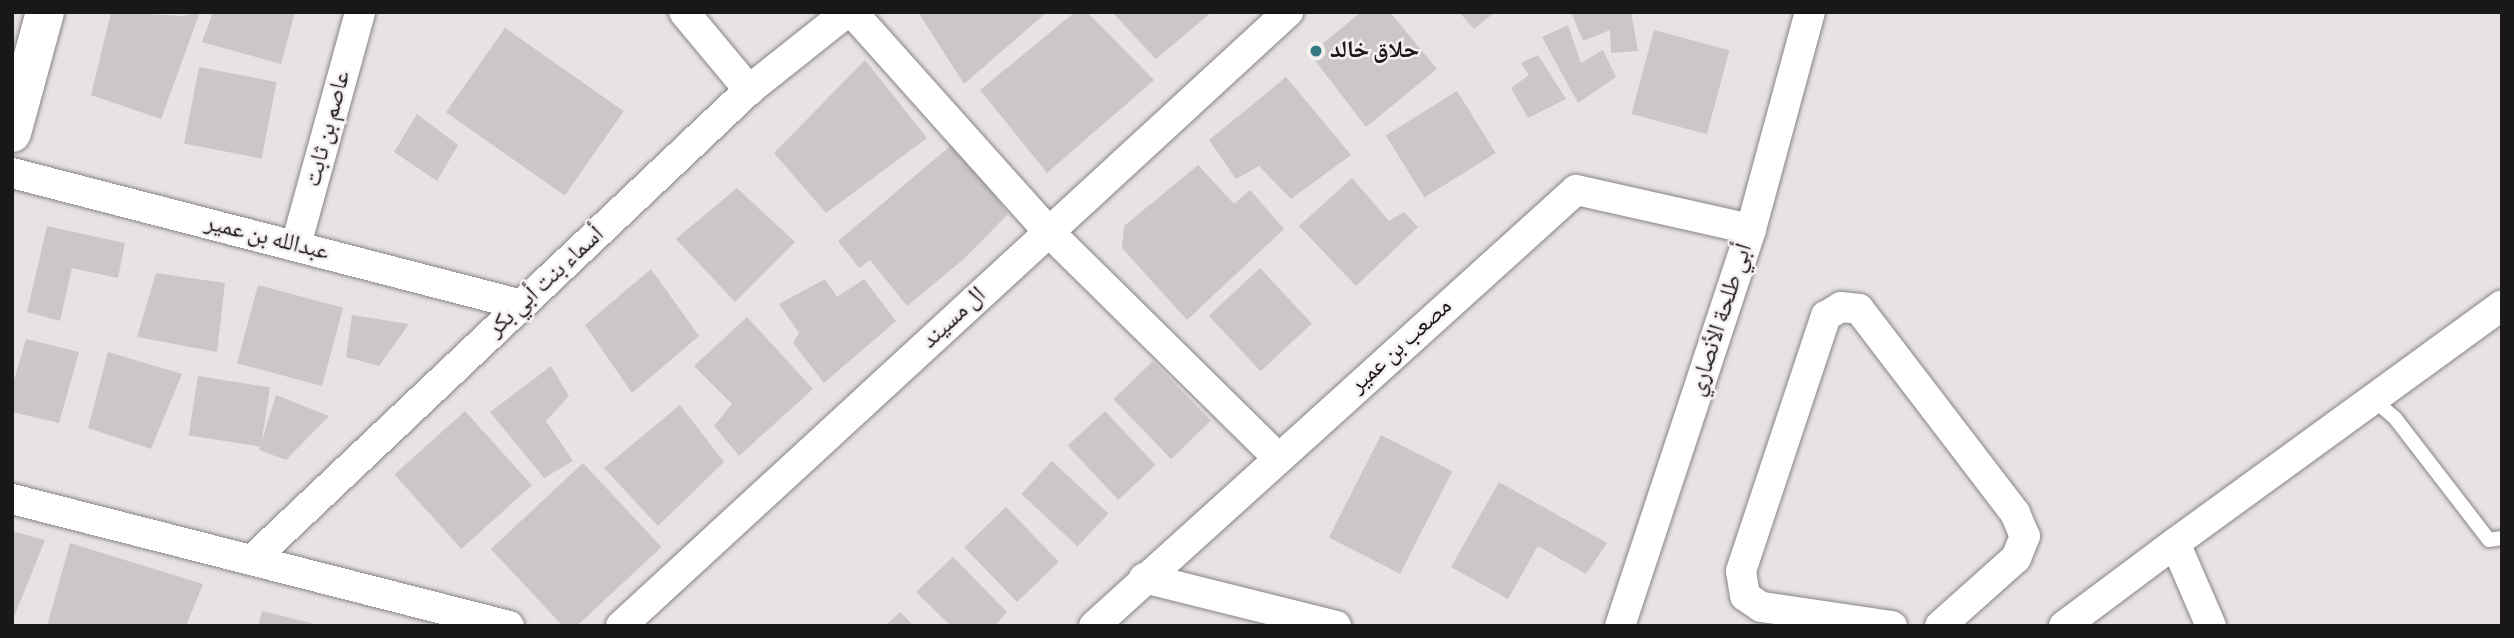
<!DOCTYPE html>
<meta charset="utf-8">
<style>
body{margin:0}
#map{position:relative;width:2514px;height:638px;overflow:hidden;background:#e8e3e3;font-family:"Alegreya Sans","Noto Naskh Arabic",sans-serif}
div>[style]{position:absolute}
.building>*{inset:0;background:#cbc7c7;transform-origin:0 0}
.roads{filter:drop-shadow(0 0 2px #888484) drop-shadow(0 0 2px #888484)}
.lane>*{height:14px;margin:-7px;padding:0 7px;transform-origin:7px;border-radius:7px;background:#fff}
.street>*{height:30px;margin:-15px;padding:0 15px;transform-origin:15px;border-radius:15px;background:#fff}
.secondary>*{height:38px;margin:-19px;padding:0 19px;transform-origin:19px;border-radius:19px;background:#fff}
.dots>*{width:19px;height:19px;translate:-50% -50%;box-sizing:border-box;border:4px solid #f6f1f1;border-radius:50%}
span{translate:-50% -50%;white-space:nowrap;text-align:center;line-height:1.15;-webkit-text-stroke:5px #f6f1f1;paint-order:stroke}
.poi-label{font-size:24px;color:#191717;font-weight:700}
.left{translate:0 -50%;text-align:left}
.street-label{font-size:24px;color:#191717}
.frame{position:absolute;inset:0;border:14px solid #191717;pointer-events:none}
</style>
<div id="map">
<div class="building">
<i style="clip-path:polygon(111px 12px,183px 16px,200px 12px,161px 119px,91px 95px)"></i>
<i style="clip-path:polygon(213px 12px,295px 12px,281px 64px,202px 42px)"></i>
<i style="clip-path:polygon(918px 12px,1047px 12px,964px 84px)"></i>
<i style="clip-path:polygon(1075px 12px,1087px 12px,1154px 80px,1047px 173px,980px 90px)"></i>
<i style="clip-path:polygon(1112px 12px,1212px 12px,1156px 59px)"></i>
<i style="clip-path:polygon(1361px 12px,1390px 12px,1437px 69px,1366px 127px,1310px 54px)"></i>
<i style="clip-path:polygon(1459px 12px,1495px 12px,1474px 29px)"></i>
<i style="clip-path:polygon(1571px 12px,1631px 12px,1638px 51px,1611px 53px,1610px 30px,1583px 41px)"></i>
<i style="clip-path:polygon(1568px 25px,1581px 63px,1603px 50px,1616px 77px,1578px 103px,1542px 37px)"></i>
<i style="left:505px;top:28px;width:145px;height:103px;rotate:35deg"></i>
<i style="left:1654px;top:30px;width:78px;height:87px;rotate:15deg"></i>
<i style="clip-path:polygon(1538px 55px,1566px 99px,1528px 118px,1511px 88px,1529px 75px,1521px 63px)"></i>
<i style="clip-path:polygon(865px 60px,927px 138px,826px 213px,774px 153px)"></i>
<i style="left:199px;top:67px;width:79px;height:78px;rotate:11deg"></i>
<i style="clip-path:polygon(1286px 77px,1351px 155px,1291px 199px,1259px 166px,1236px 179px,1209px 140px)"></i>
<i style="left:1457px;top:91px;width:73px;height:84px;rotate:58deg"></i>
<i style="clip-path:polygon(417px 114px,458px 145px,437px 181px,394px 152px)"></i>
<i style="clip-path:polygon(955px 142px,1008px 214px,964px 259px,907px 306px,870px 260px,859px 268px,838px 241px)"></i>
<i style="clip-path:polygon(1198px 165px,1234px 204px,1250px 190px,1284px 229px,1187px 320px,1122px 248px,1124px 226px)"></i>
<i style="clip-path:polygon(1352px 178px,1389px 221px,1404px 212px,1418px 227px,1356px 286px,1299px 226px)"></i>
<i style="clip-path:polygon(737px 188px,795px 242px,735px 302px,676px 239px)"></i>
<i style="clip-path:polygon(47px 226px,125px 243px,118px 278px,72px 268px,60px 321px,27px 312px)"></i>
<i style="left:1260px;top:268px;width:76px;height:70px;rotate:47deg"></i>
<i style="clip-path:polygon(651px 269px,699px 336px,632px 393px,585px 325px)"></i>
<i style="clip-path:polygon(156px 273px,225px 283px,217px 352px,137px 337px)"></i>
<i style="clip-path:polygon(825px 279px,837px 297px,864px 279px,896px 321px,824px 383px,793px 343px,799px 333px,779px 304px)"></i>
<i style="left:258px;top:285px;width:88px;height:81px;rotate:15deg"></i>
<i style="clip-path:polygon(352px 315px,409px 324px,379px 366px,346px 357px)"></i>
<i style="clip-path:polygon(747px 317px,813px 389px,739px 456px,714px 426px,732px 404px,694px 366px)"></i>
<i style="clip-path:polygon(26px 339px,79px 352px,59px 423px,12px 412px,12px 387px)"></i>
<i style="clip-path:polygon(108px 352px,182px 374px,151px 449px,88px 428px)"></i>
<i style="left:1153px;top:361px;width:83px;height:55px;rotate:46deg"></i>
<i style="clip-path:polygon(551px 366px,569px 396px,546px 421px,573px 461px,544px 478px,490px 412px)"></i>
<i style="left:198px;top:376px;width:73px;height:60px;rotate:9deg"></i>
<i style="clip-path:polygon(276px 395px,329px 416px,286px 460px,259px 450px)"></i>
<i style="clip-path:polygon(680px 405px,724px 462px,658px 526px,604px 468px)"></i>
<i style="left:465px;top:411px;width:100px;height:95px;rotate:48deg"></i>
<i style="left:1105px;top:411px;width:74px;height:51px;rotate:47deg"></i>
<i style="left:1381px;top:435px;width:80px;height:115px;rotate:27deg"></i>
<i style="left:1052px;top:461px;width:77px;height:45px;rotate:43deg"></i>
<i style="left:583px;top:463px;width:115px;height:126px;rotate:47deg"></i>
<i style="clip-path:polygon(1499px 482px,1607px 543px,1586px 574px,1538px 546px,1508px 599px,1451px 567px)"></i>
<i style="left:1006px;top:507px;width:76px;height:58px;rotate:46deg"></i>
<i style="clip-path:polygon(12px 531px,45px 540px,12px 622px)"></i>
<i style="clip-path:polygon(70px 543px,203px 584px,186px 626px,47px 626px)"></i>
<i style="clip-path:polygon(953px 557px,1007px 612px,995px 626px,951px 626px,916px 592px)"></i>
<i style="clip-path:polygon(262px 611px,319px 625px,319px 626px,258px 626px)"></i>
<i style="clip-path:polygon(900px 612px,914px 626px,885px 626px)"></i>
</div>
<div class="roads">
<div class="lane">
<i style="left:2373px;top:399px;width:29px;rotate:41deg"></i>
<i style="left:2395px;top:418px;width:154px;rotate:52.4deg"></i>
<i style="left:2489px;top:540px;width:13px;rotate:-9deg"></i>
</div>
<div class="street">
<i style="left:684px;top:12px;width:102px;rotate:50.2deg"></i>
<i style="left:852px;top:12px;width:294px;rotate:48.2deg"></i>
<i style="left:1048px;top:231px;width:322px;rotate:44.6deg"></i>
<i style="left:12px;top:173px;width:527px;rotate:14.51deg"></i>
<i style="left:296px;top:245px;width:242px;rotate:-74.6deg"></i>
<i style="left:12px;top:499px;width:513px;rotate:14.33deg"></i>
<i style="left:252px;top:560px;width:684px;rotate:-43.4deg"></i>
<i style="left:749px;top:90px;width:125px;rotate:-38.5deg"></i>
<i style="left:1144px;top:578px;width:198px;rotate:14deg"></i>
<i style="left:621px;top:626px;width:907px;rotate:-42.63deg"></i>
<i style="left:1094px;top:626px;width:650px;rotate:-42.13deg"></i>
<i style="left:1576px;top:190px;width:179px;rotate:12.6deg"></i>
<i style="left:1620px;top:626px;width:418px;rotate:-71.7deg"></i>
<i style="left:1751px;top:229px;width:225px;rotate:-74.8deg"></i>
<i style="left:1892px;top:626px;width:132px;rotate:-171.7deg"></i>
<i style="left:1761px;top:607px;width:19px;rotate:-145deg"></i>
<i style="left:1745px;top:596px;width:25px;rotate:-99deg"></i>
<i style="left:1741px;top:571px;width:269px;rotate:-71.6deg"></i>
<i style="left:1826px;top:316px;width:17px;rotate:-31deg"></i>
<i style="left:1841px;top:307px;width:18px;rotate:6deg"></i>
<i style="left:1859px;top:309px;width:257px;rotate:52.6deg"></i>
<i style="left:2015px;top:513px;width:25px;rotate:67deg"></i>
<i style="left:2025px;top:536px;width:24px;rotate:112deg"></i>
<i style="left:2016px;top:558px;width:102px;rotate:138.2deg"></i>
<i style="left:2064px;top:626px;width:139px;rotate:-36.8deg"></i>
<i style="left:2211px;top:626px;width:90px;rotate:-113.4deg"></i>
<i style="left:2175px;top:543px;width:404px;rotate:-36deg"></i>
</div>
<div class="secondary">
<i style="left:12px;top:133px;width:125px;rotate:-74.7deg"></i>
</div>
</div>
<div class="dots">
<i style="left:1316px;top:51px;background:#357b86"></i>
</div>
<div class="poi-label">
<span class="left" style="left:1330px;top:51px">حلاق خالد</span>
</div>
<div class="street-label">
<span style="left:328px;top:129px;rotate:-75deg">عاصم بن ثابت</span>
<span style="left:267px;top:238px;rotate:14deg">عبدالله بن عمير</span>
<span style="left:546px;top:282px;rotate:-43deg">أسماء بنت أبي بكر</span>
<span style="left:954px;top:318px;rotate:-43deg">ال مسيند</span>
<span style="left:1721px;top:320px;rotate:-72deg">أبي طلحة الأنصاري</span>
<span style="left:1401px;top:346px;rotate:-42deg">مصعب بن عمير</span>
</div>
<div class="frame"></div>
</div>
